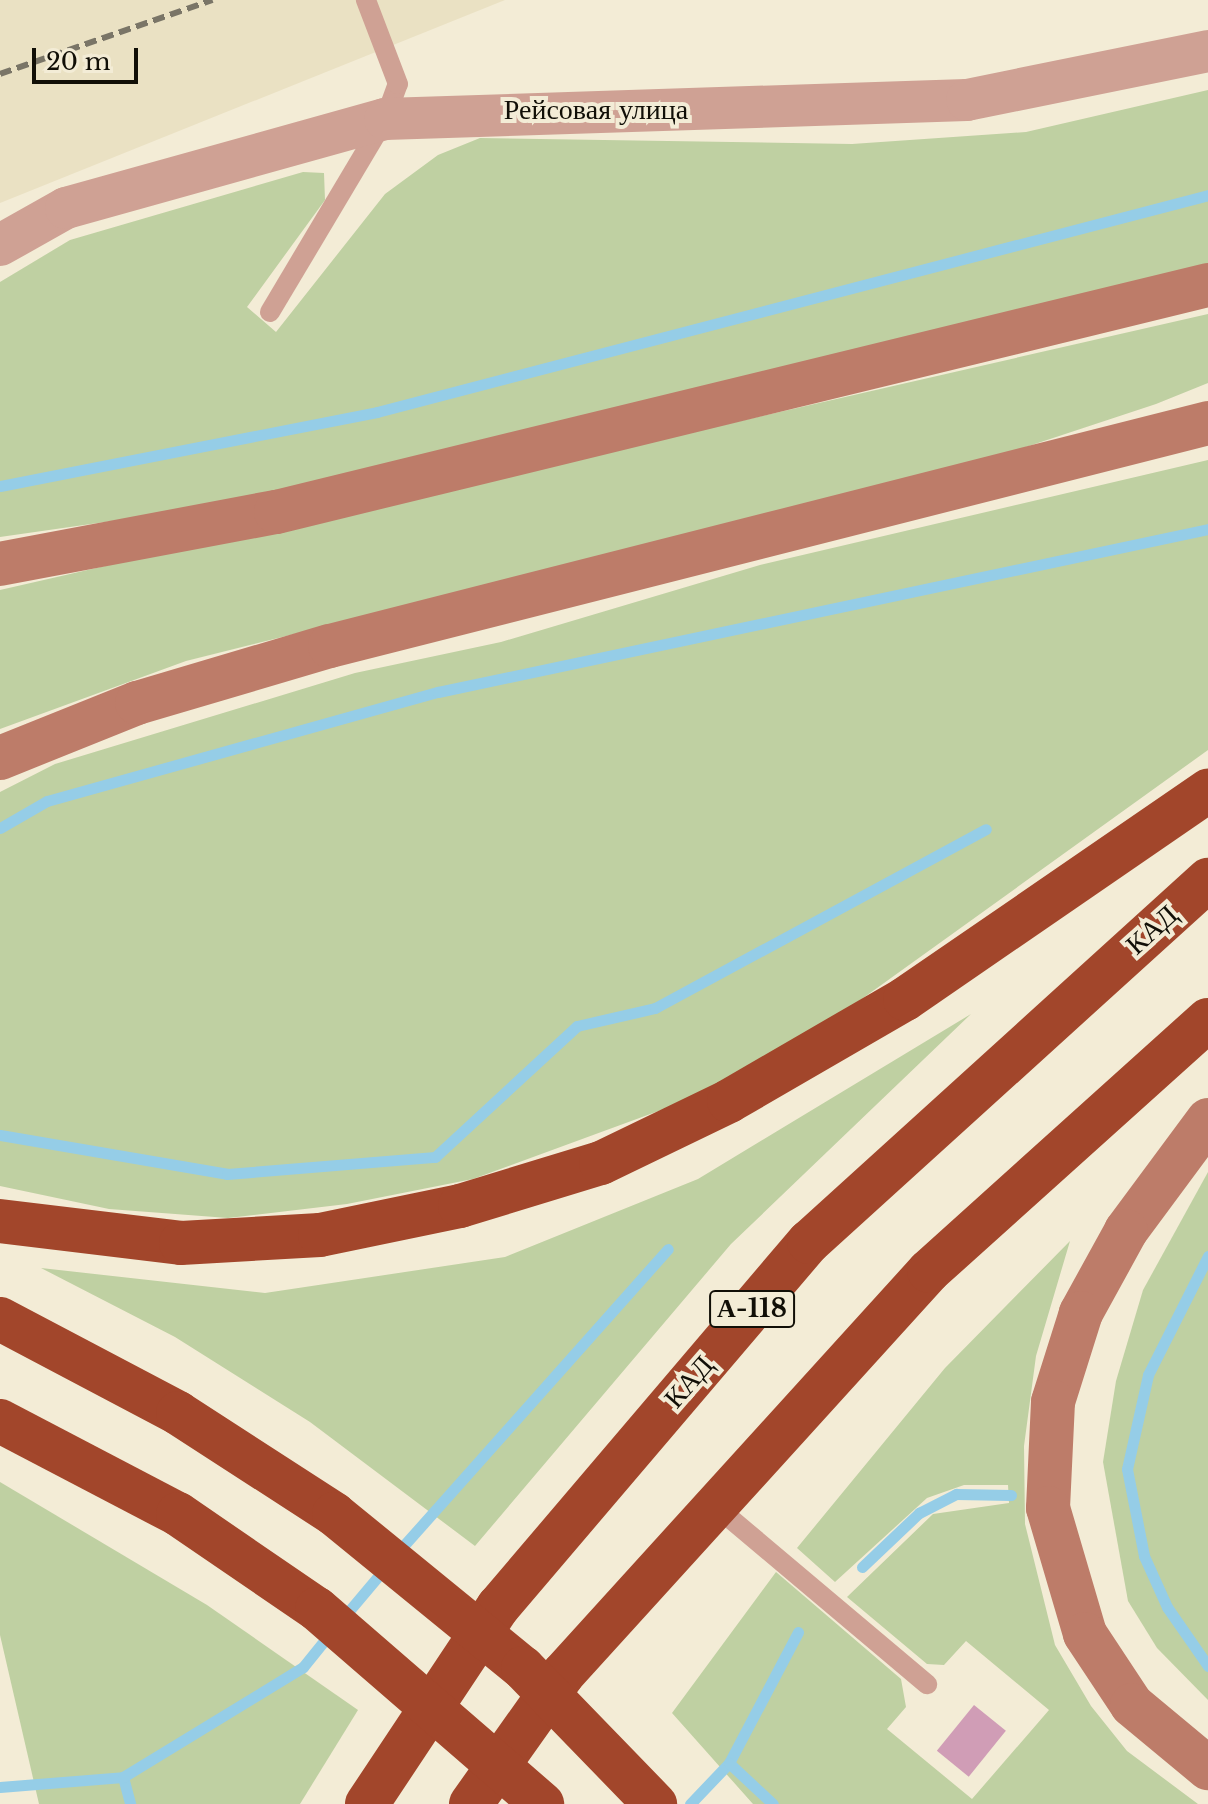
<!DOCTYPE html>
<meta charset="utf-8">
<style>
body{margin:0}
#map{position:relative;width:1208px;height:1804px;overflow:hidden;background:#f3ecd6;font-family:"Libre Baskerville",serif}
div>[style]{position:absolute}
.built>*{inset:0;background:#eae1c3}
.green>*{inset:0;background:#bfd0a2}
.stream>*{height:11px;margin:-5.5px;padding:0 5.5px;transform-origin:5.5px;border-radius:5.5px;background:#95cde7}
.building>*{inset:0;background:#d09db6;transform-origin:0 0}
.lane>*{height:20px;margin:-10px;padding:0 10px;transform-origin:10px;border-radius:10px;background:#cfa194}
.street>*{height:42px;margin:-21px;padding:0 21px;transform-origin:21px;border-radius:21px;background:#cfa194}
.secondary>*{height:44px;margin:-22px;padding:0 22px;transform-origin:22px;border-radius:22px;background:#bd7c69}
.highway>*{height:44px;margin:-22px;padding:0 22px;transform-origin:22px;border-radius:22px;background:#a2462b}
.rail>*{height:6px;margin-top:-3px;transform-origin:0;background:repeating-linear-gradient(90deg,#7a7567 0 12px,transparent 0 18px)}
.highway-bridge>*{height:44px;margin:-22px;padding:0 22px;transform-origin:22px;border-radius:22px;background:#a2462b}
span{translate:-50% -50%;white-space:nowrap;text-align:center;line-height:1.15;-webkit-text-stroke:8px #f3ecd6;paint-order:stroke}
.shield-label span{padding:2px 6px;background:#f3ecd6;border:2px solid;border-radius:6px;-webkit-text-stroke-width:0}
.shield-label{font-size:26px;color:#110f07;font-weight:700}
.street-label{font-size:28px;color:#110f07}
.scale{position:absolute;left:32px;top:48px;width:106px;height:36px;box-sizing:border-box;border:4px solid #110f07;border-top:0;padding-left:10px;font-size:24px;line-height:28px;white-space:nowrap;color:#110f07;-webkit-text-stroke:6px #f3ecd6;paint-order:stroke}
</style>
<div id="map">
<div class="built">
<i style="clip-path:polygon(0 0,505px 0,0 203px)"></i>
</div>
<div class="green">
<i style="clip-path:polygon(1208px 90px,1208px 267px,210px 507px,0 537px,0 282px,70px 240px,303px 172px,324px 173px,325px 200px,247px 307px,276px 332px,385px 194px,438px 155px,480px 138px,852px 144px,1026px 132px)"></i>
<i style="clip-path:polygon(1208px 314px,1208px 383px,1156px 404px,962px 468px,186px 661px,0 729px,0 590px)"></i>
<i style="clip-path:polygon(1208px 460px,1208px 750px,852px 1006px,713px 1091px,473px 1179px,347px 1204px,228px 1218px,109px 1209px,0 1186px,0 792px,55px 764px,355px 673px,501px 642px,760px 565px)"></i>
<i style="clip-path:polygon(971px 1014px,731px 1244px,475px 1546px,310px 1422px,175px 1337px,41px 1268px,265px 1293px,505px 1257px,698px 1179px)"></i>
<i style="clip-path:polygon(1208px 1172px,1208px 1700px,1157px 1648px,1128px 1601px,1103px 1462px,1116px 1381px,1143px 1290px)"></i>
<i style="clip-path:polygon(1070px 1241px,1036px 1356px,1024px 1446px,1025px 1524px,1055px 1645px,1091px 1706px,1127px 1751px,1198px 1804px,753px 1804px,672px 1713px,776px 1572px,901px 1679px,906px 1707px,887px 1729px,972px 1799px,1049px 1710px,966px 1641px,944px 1665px,927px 1664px,847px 1597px,933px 1514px,1009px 1503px,1008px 1485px,964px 1485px,927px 1498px,835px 1582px,797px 1548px,945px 1368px)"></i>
<i style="clip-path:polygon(0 1482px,207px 1605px,358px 1710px,300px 1804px,39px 1804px,0 1635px)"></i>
</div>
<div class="stream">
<i style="left:0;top:486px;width:384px;rotate:-11.1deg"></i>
<i style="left:377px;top:412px;width:859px;rotate:-14.63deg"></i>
<i style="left:0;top:828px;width:54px;rotate:-29.9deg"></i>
<i style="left:47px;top:801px;width:406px;rotate:-15.6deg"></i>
<i style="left:438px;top:692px;width:787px;rotate:-11.95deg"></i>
<i style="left:0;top:1135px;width:230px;rotate:9.7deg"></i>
<i style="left:227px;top:1174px;width:209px;rotate:-4.7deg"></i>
<i style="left:435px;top:1157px;width:193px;rotate:-42.7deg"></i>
<i style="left:577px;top:1026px;width:80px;rotate:-13deg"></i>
<i style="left:655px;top:1008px;width:376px;rotate:-28.4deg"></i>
<i style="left:1208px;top:1256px;width:133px;rotate:116.8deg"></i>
<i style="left:1148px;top:1375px;width:96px;rotate:102.6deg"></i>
<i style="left:1127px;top:1469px;width:89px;rotate:78.9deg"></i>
<i style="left:1144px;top:1556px;width:56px;rotate:65.7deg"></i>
<i style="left:1167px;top:1607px;width:72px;rotate:55.2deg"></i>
<i style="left:397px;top:1553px;width:407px;rotate:-48.3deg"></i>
<i style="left:862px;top:1567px;width:79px;rotate:-43.5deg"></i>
<i style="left:919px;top:1513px;width:42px;rotate:-27.2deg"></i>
<i style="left:956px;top:1494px;width:55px;rotate:1deg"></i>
<i style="left:343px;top:1618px;width:67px;rotate:-49.9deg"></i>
<i style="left:729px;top:1763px;width:148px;rotate:-62.2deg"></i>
<i style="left:123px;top:1777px;width:28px;rotate:75deg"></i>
<i style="left:0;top:1787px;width:123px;rotate:-4.6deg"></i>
<i style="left:123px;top:1777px;width:211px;rotate:-31.4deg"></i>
<i style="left:303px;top:1667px;width:46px;rotate:-51.1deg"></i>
<i style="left:690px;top:1804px;width:57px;rotate:-46.4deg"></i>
<i style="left:729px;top:1763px;width:60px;rotate:43deg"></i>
</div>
<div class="building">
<i style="left:974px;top:1705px;width:41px;height:59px;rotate:39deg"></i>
</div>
<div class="lane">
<i style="left:270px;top:312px;width:225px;rotate:-59.2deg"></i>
<i style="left:385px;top:119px;width:37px;rotate:-70deg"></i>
<i style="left:398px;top:84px;width:90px;rotate:-110.9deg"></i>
<i style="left:713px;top:1504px;width:280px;rotate:40.1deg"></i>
</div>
<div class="street">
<i style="left:0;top:245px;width:76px;rotate:-29.3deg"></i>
<i style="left:66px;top:208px;width:331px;rotate:-15.6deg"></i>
<i style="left:385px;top:119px;width:582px;rotate:-1.87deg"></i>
<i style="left:967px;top:100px;width:246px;rotate:-11.5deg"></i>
</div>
<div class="secondary">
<i style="left:0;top:564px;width:281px;rotate:-10.7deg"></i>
<i style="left:276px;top:512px;width:959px;rotate:-13.69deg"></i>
<i style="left:0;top:758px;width:148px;rotate:-21.9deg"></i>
<i style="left:137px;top:703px;width:201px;rotate:-16.5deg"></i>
<i style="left:330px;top:646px;width:906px;rotate:-14.25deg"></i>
<i style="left:1208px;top:1120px;width:138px;rotate:126.5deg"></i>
<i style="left:1126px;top:1231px;width:94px;rotate:118.8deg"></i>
<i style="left:1081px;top:1313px;width:93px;rotate:107.5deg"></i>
<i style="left:1053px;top:1402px;width:106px;rotate:92.7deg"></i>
<i style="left:1048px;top:1508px;width:131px;rotate:73.6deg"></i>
<i style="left:1085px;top:1634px;width:85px;rotate:56.5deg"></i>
<i style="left:1132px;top:1705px;width:99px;rotate:39.7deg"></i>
</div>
<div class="highway">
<i style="left:0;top:1221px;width:182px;rotate:6.9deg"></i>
<i style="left:181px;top:1243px;width:139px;rotate:-3.3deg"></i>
<i style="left:320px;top:1235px;width:143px;rotate:-11.7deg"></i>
<i style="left:460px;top:1206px;width:147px;rotate:-17deg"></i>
<i style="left:601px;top:1163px;width:142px;rotate:-25.8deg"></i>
<i style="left:729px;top:1101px;width:203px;rotate:-30.1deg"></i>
<i style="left:905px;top:999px;width:368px;rotate:-34.5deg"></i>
<i style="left:0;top:1421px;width:201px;rotate:27.6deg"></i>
<i style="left:367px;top:1804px;width:237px;rotate:-56.4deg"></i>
<i style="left:498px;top:1607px;width:480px;rotate:-49.6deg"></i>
<i style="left:809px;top:1242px;width:539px;rotate:-42.22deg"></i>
<i style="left:471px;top:1804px;width:159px;rotate:-54.7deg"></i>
<i style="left:563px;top:1674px;width:544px;rotate:-47.75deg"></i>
<i style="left:929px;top:1271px;width:375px;rotate:-42deg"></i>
</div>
<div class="rail">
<i style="left:0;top:74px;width:225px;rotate:-19.2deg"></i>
</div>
<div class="highway-bridge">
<i style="left:0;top:1319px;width:201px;rotate:27.8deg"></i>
<i style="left:178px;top:1413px;width:186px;rotate:32.9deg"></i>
<i style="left:334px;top:1514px;width:244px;rotate:39.2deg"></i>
<i style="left:523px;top:1668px;width:190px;rotate:45.9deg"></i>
<i style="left:178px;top:1514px;width:168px;rotate:34.4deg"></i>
<i style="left:317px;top:1609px;width:298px;rotate:40.9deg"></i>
</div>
<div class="shield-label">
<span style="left:752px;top:1309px">А-118</span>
</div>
<div class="street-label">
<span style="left:596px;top:110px">Рейсовая улица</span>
<span style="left:1152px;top:930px;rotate:-42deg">КАД</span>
<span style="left:689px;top:1382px;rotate:-49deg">КАД</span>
</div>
<div class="scale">20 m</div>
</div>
